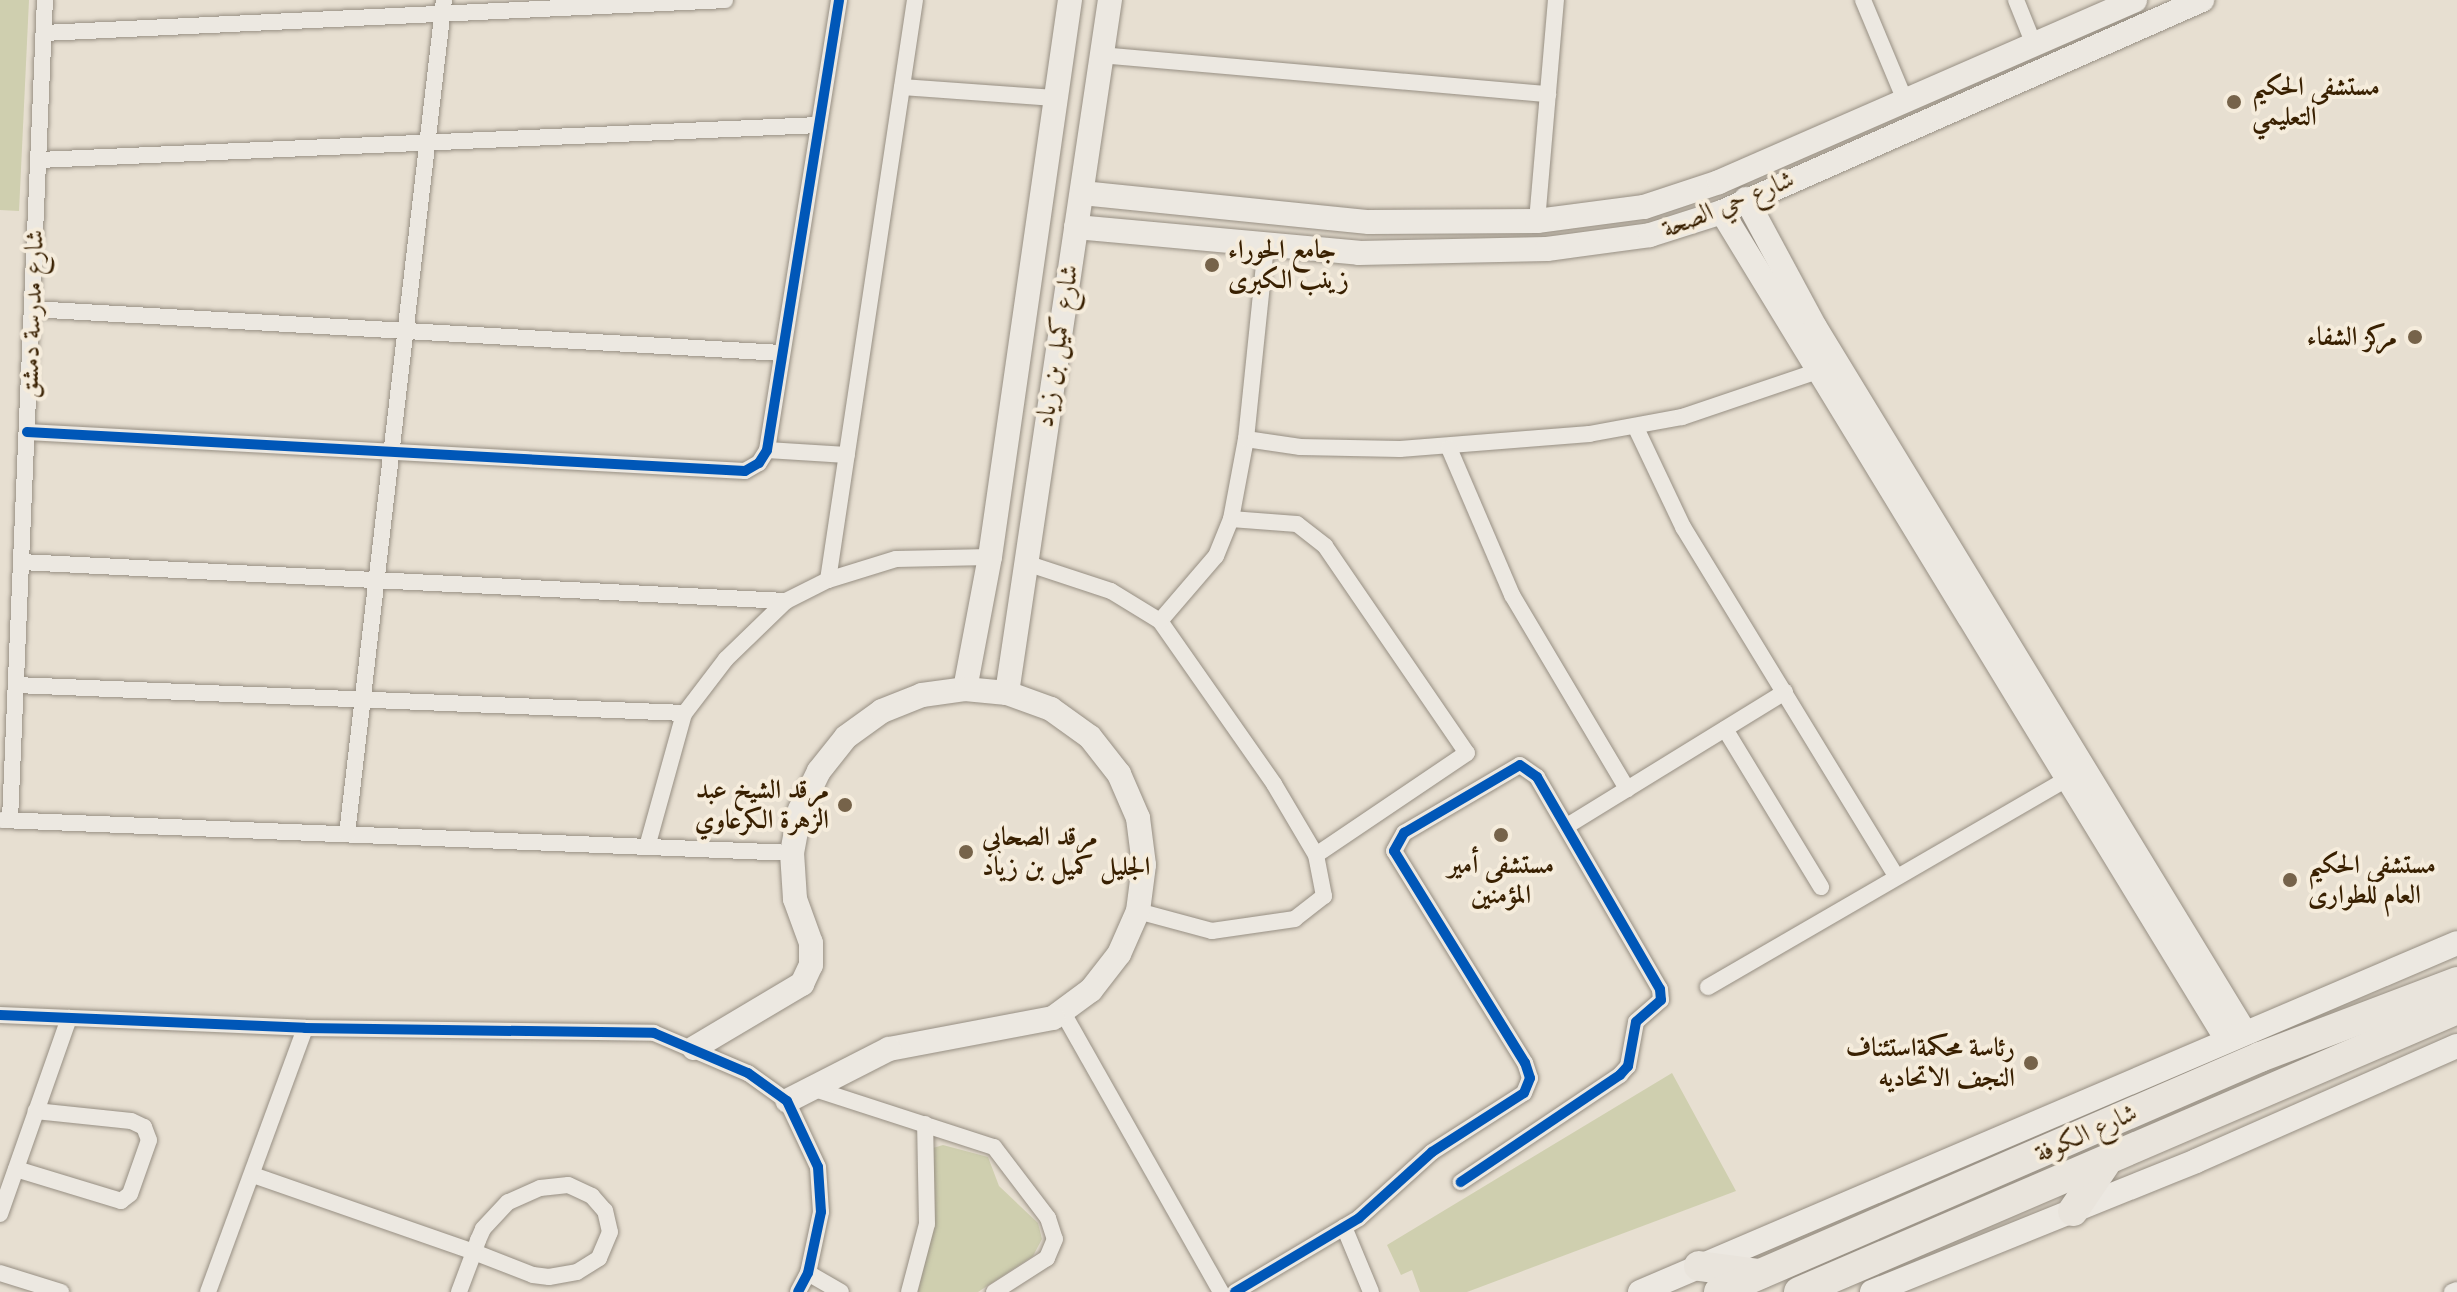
<!DOCTYPE html>
<meta charset="utf-8">
<style>
body{margin:0}
#map{position:relative;width:2457px;height:1292px;overflow:hidden;background:#e7dfd1;font-family:"Libre Caslon Text",Amiri,serif}
div>[style]{position:absolute}
.green>*{inset:0;background:#cfcfaf}
.roads{filter:drop-shadow(0 0 2px #978f83) drop-shadow(0 0 2px #978f83)}
.street>*{height:16px;margin:-8px;padding:0 8px;transform-origin:8px;border-radius:8px;background:#ece8e1}
.secondary>*{height:24px;margin:-12px;padding:0 12px;transform-origin:12px;border-radius:12px;background:#ece8e1}
.highway>*{height:30px;margin:-15px;padding:0 15px;transform-origin:15px;border-radius:15px;background:#e9e4dc}
.cycleway>*{height:10px;margin:-5px;padding:0 5px;transform-origin:5px;border-radius:5px;background:#0057b8}
.dots>*{width:22px;height:22px;translate:-50% -50%;box-sizing:border-box;border:4px solid #f5ecdc;border-radius:50%}
span{translate:-50% -50%;white-space:nowrap;text-align:center;line-height:1.15;-webkit-text-stroke:8px #f5ecdc;paint-order:stroke}
.poi-label{font-size:26px;color:#392001;font-weight:700}
.left{translate:0 -50%;text-align:left}
.right{translate:-100% -50%;text-align:right}
.street-label{font-size:26px;color:#392001}
</style>
<div id="map">
<div class="green">
<i style="clip-path:polygon(0 0,29px 0,19px 211px,0 210px)"></i>
<i style="clip-path:polygon(1672px 1073px,1736px 1191px,1467px 1292px,1420px 1292px,1412px 1270px,1401px 1275px,1387px 1245px)"></i>
<i style="clip-path:polygon(943px 1145px,988px 1157px,999px 1186px,1038px 1223px,1042px 1239px,1033px 1256px,978px 1292px,918px 1292px,935px 1218px,933px 1148px)"></i>
</div>
<div class="roads">
<div class="street">
<i style="left:1863px;top:0;width:106px;rotate:67.3deg"></i>
<i style="left:2016px;top:0;width:45px;rotate:68deg"></i>
<i style="left:44px;top:33px;width:682px;rotate:-2.77deg"></i>
<i style="left:1100px;top:55px;width:450px;rotate:5deg"></i>
<i style="left:902px;top:87px;width:153px;rotate:4.1deg"></i>
<i style="left:39px;top:160px;width:781px;rotate:-2.57deg"></i>
<i style="left:1537px;top:221px;width:222px;rotate:-85.1deg"></i>
<i style="left:32px;top:309px;width:751px;rotate:3.36deg"></i>
<i style="left:1636px;top:428px;width:110px;rotate:64.6deg"></i>
<i style="left:1683px;top:527px;width:410px;rotate:58.6deg"></i>
<i style="left:27px;top:432px;width:719px;rotate:3.11deg"></i>
<i style="left:745px;top:471px;width:16px;rotate:-30deg"></i>
<i style="left:759px;top:463px;width:15px;rotate:-58deg"></i>
<i style="left:767px;top:450px;width:456px;rotate:-80.9deg"></i>
<i style="left:1246px;top:439px;width:55px;rotate:8.4deg"></i>
<i style="left:1300px;top:447px;width:100px;rotate:1.1deg"></i>
<i style="left:1400px;top:449px;width:190px;rotate:-4.5deg"></i>
<i style="left:1589px;top:434px;width:95px;rotate:-10.4deg"></i>
<i style="left:1682px;top:417px;width:144px;rotate:-18.7deg"></i>
<i style="left:1449px;top:448px;width:160px;rotate:66.8deg"></i>
<i style="left:1512px;top:595px;width:226px;rotate:59.3deg"></i>
<i style="left:767px;top:450px;width:80px;rotate:3.6deg"></i>
<i style="left:1231px;top:519px;width:66px;rotate:4.3deg"></i>
<i style="left:1297px;top:524px;width:36px;rotate:38deg"></i>
<i style="left:1325px;top:546px;width:251px;rotate:55.6deg"></i>
<i style="left:1467px;top:753px;width:182px;rotate:146deg"></i>
<i style="left:21px;top:562px;width:766px;rotate:2.92deg"></i>
<i style="left:1026px;top:563px;width:89px;rotate:18.2deg"></i>
<i style="left:1111px;top:591px;width:57px;rotate:31.5deg"></i>
<i style="left:1160px;top:621px;width:199px;rotate:55deg"></i>
<i style="left:1274px;top:784px;width:82px;rotate:59.4deg"></i>
<i style="left:1316px;top:855px;width:42px;rotate:79deg"></i>
<i style="left:1324px;top:896px;width:37px;rotate:142deg"></i>
<i style="left:1295px;top:919px;width:84px;rotate:171.8deg"></i>
<i style="left:1212px;top:931px;width:77px;rotate:-164.9deg"></i>
<i style="left:828px;top:580px;width:586px;rotate:-81.47deg"></i>
<i style="left:1160px;top:621px;width:86px;rotate:-49.3deg"></i>
<i style="left:1216px;top:556px;width:40px;rotate:-68deg"></i>
<i style="left:1231px;top:519px;width:81px;rotate:-79.4deg"></i>
<i style="left:1246px;top:439px;width:194px;rotate:-84.1deg"></i>
<i style="left:16px;top:685px;width:669px;rotate:2.4deg"></i>
<i style="left:1725px;top:729px;width:185px;rotate:58.7deg"></i>
<i style="left:2px;top:820px;width:791px;rotate:2.39deg"></i>
<i style="left:10px;top:820px;width:821px;rotate:-87.56deg"></i>
<i style="left:1567px;top:826px;width:256px;rotate:-31.6deg"></i>
<i style="left:347px;top:834px;width:840px;rotate:-83.37deg"></i>
<i style="left:647px;top:847px;width:138px;rotate:-74.5deg"></i>
<i style="left:684px;top:714px;width:69px;rotate:-52.6deg"></i>
<i style="left:726px;top:659px;width:83px;rotate:-44deg"></i>
<i style="left:786px;top:601px;width:47px;rotate:-26.6deg"></i>
<i style="left:828px;top:580px;width:71px;rotate:-17.2deg"></i>
<i style="left:896px;top:559px;width:94px;rotate:-1.2deg"></i>
<i style="left:1708px;top:987px;width:416px;rotate:-30.1deg"></i>
<i style="left:1062px;top:1011px;width:323px;rotate:60.5deg"></i>
<i style="left:0;top:1015px;width:305px;rotate:2.4deg"></i>
<i style="left:305px;top:1028px;width:349px;rotate:0.8deg"></i>
<i style="left:654px;top:1033px;width:102px;rotate:23.1deg"></i>
<i style="left:748px;top:1073px;width:48px;rotate:35.7deg"></i>
<i style="left:787px;top:1101px;width:73px;rotate:64.8deg"></i>
<i style="left:818px;top:1167px;width:45px;rotate:86.2deg"></i>
<i style="left:821px;top:1212px;width:62px;rotate:102deg"></i>
<i style="left:808px;top:1273px;width:21px;rotate:118deg"></i>
<i style="left:812px;top:1088px;width:191px;rotate:18deg"></i>
<i style="left:994px;top:1147px;width:89px;rotate:52.7deg"></i>
<i style="left:1048px;top:1218px;width:22px;rotate:72deg"></i>
<i style="left:1055px;top:1239px;width:21px;rotate:113deg"></i>
<i style="left:1047px;top:1258px;width:63px;rotate:147.3deg"></i>
<i style="left:16px;top:1169px;width:110px;rotate:16.9deg"></i>
<i style="left:121px;top:1201px;width:11px;rotate:-38deg"></i>
<i style="left:130px;top:1194px;width:57px;rotate:-70.6deg"></i>
<i style="left:149px;top:1140px;width:14px;rotate:-111deg"></i>
<i style="left:144px;top:1127px;width:14px;rotate:-155deg"></i>
<i style="left:131px;top:1121px;width:96px;rotate:-174deg"></i>
<i style="left:253px;top:1175px;width:234px;rotate:19.2deg"></i>
<i style="left:474px;top:1252px;width:63px;rotate:21.3deg"></i>
<i style="left:533px;top:1275px;width:16px;rotate:7deg"></i>
<i style="left:549px;top:1277px;width:28px;rotate:-10deg"></i>
<i style="left:577px;top:1272px;width:26px;rotate:-32deg"></i>
<i style="left:599px;top:1258px;width:28px;rotate:-67deg"></i>
<i style="left:610px;top:1232px;width:22px;rotate:-103deg"></i>
<i style="left:605px;top:1211px;width:20px;rotate:-131deg"></i>
<i style="left:592px;top:1196px;width:26px;rotate:-155deg"></i>
<i style="left:568px;top:1185px;width:28px;rotate:174deg"></i>
<i style="left:540px;top:1188px;width:35px;rotate:156deg"></i>
<i style="left:508px;top:1202px;width:37px;rotate:133deg"></i>
<i style="left:483px;top:1229px;width:12px;rotate:114deg"></i>
<i style="left:478px;top:1240px;width:13px;rotate:108deg"></i>
<i style="left:474px;top:1252px;width:43px;rotate:110.6deg"></i>
<i style="left:0;top:1214px;width:208px;rotate:-70.6deg"></i>
<i style="left:1344px;top:1227px;width:70px;rotate:67.4deg"></i>
<i style="left:0;top:1273px;width:64px;rotate:17.3deg"></i>
<i style="left:808px;top:1273px;width:38px;rotate:30deg"></i>
<i style="left:208px;top:1292px;width:281px;rotate:-69.8deg"></i>
<i style="left:909px;top:1292px;width:70px;rotate:-75.2deg"></i>
<i style="left:927px;top:1224px;width:100px;rotate:-91.1deg"></i>
<i style="left:1235px;top:1292px;width:144px;rotate:-30.8deg"></i>
<i style="left:1359px;top:1218px;width:98px;rotate:-42.1deg"></i>
<i style="left:1432px;top:1152px;width:109px;rotate:-32.7deg"></i>
<i style="left:1524px;top:1093px;width:16px;rotate:-68deg"></i>
<i style="left:1530px;top:1078px;width:16px;rotate:-108deg"></i>
<i style="left:1525px;top:1063px;width:249px;rotate:-121.7deg"></i>
<i style="left:1394px;top:851px;width:21px;rotate:-61deg"></i>
<i style="left:1404px;top:833px;width:134px;rotate:-30.4deg"></i>
<i style="left:1520px;top:765px;width:21px;rotate:35deg"></i>
<i style="left:1537px;top:777px;width:245px;rotate:59.9deg"></i>
<i style="left:1660px;top:989px;width:11px;rotate:85deg"></i>
<i style="left:1661px;top:1000px;width:33px;rotate:139deg"></i>
<i style="left:1636px;top:1022px;width:45px;rotate:100.3deg"></i>
<i style="left:1628px;top:1066px;width:12px;rotate:132deg"></i>
<i style="left:1620px;top:1075px;width:192px;rotate:146.1deg"></i>
<i style="left:2452px;top:1292px;width:5px;rotate:-22deg"></i>
</div>
<div class="secondary">
<i style="left:1082px;top:193px;width:288px;rotate:5.8deg"></i>
<i style="left:1369px;top:222px;width:168px;rotate:-0.3deg"></i>
<i style="left:1537px;top:221px;width:108px;rotate:-7.5deg"></i>
<i style="left:1644px;top:207px;width:79px;rotate:-18.4deg"></i>
<i style="left:1719px;top:182px;width:454px;rotate:-23.6deg"></i>
<i style="left:1746px;top:199px;width:145px;rotate:61.7deg"></i>
<i style="left:1815px;top:327px;width:824px;rotate:58.64deg"></i>
<i style="left:1722px;top:212px;width:970px;rotate:58.62deg"></i>
<i style="left:1076px;top:227px;width:284px;rotate:5.2deg"></i>
<i style="left:1359px;top:253px;width:188px;rotate:-1.2deg"></i>
<i style="left:1547px;top:249px;width:104px;rotate:-7.7deg"></i>
<i style="left:1650px;top:235px;width:76px;rotate:-17.7deg"></i>
<i style="left:1722px;top:212px;width:525px;rotate:-23.83deg"></i>
<i style="left:965px;top:689px;width:134px;rotate:-79.3deg"></i>
<i style="left:990px;top:557px;width:563px;rotate:-81.83deg"></i>
<i style="left:1007px;top:693px;width:701px;rotate:-81.55deg"></i>
<i style="left:694px;top:1048px;width:126px;rotate:-30.7deg"></i>
<i style="left:802px;top:984px;width:21px;rotate:-65deg"></i>
<i style="left:811px;top:965px;width:22px;rotate:-90deg"></i>
<i style="left:811px;top:943px;width:47px;rotate:-110deg"></i>
<i style="left:795px;top:899px;width:46px;rotate:-93.7deg"></i>
<i style="left:792px;top:853px;width:44px;rotate:-79.5deg"></i>
<i style="left:800px;top:810px;width:43px;rotate:-64deg"></i>
<i style="left:819px;top:771px;width:43px;rotate:-51.5deg"></i>
<i style="left:846px;top:737px;width:44px;rotate:-35.8deg"></i>
<i style="left:882px;top:711px;width:43px;rotate:-21.8deg"></i>
<i style="left:922px;top:695px;width:43px;rotate:-7.9deg"></i>
<i style="left:965px;top:689px;width:42px;rotate:5.4deg"></i>
<i style="left:1007px;top:693px;width:47px;rotate:20deg"></i>
<i style="left:1051px;top:709px;width:48px;rotate:35.7deg"></i>
<i style="left:1090px;top:737px;width:47px;rotate:51.9deg"></i>
<i style="left:1119px;top:774px;width:48px;rotate:66.6deg"></i>
<i style="left:1138px;top:818px;width:47px;rotate:82.7deg"></i>
<i style="left:1144px;top:865px;width:46px;rotate:97.4deg"></i>
<i style="left:1138px;top:911px;width:47px;rotate:113.8deg"></i>
<i style="left:1119px;top:954px;width:46px;rotate:127.9deg"></i>
<i style="left:1091px;top:990px;width:47px;rotate:143.6deg"></i>
<i style="left:1053px;top:1018px;width:167px;rotate:169.3deg"></i>
<i style="left:889px;top:1049px;width:114px;rotate:153deg"></i>
<i style="left:1640px;top:1292px;width:888px;rotate:-23.13deg"></i>
<i style="left:1872px;top:1292px;width:349px;rotate:-22deg"></i>
<i style="left:2196px;top:1161px;width:285px;rotate:-23.8deg"></i>
</div>
<div class="highway">
<i style="left:2073px;top:1211px;width:57px;rotate:-55.8deg"></i>
<i style="left:1699px;top:1266px;width:61px;rotate:7.6deg"></i>
<i style="left:1719px;top:1292px;width:590px;rotate:-23.48deg"></i>
<i style="left:2260px;top:1057px;width:211px;rotate:-20.8deg"></i>
<i style="left:1799px;top:1292px;width:716px;rotate:-23.27deg"></i>
</div>
</div>
<div class="cycleway">
<i style="left:27px;top:432px;width:719px;rotate:3.11deg"></i>
<i style="left:745px;top:471px;width:16px;rotate:-30deg"></i>
<i style="left:759px;top:463px;width:15px;rotate:-58deg"></i>
<i style="left:767px;top:450px;width:456px;rotate:-80.9deg"></i>
<i style="left:0;top:1015px;width:305px;rotate:2.4deg"></i>
<i style="left:305px;top:1028px;width:349px;rotate:0.8deg"></i>
<i style="left:654px;top:1033px;width:102px;rotate:23.1deg"></i>
<i style="left:748px;top:1073px;width:48px;rotate:35.7deg"></i>
<i style="left:787px;top:1101px;width:73px;rotate:64.8deg"></i>
<i style="left:818px;top:1167px;width:45px;rotate:86.2deg"></i>
<i style="left:821px;top:1212px;width:62px;rotate:102deg"></i>
<i style="left:808px;top:1273px;width:21px;rotate:118deg"></i>
<i style="left:1235px;top:1292px;width:144px;rotate:-30.8deg"></i>
<i style="left:1359px;top:1218px;width:98px;rotate:-42.1deg"></i>
<i style="left:1432px;top:1152px;width:109px;rotate:-32.7deg"></i>
<i style="left:1524px;top:1093px;width:16px;rotate:-68deg"></i>
<i style="left:1530px;top:1078px;width:16px;rotate:-108deg"></i>
<i style="left:1525px;top:1063px;width:249px;rotate:-121.7deg"></i>
<i style="left:1394px;top:851px;width:21px;rotate:-61deg"></i>
<i style="left:1404px;top:833px;width:134px;rotate:-30.4deg"></i>
<i style="left:1520px;top:765px;width:21px;rotate:35deg"></i>
<i style="left:1537px;top:777px;width:245px;rotate:59.9deg"></i>
<i style="left:1660px;top:989px;width:11px;rotate:85deg"></i>
<i style="left:1661px;top:1000px;width:33px;rotate:139deg"></i>
<i style="left:1636px;top:1022px;width:45px;rotate:100.3deg"></i>
<i style="left:1628px;top:1066px;width:12px;rotate:132deg"></i>
<i style="left:1620px;top:1075px;width:192px;rotate:146.1deg"></i>
</div>
<div class="dots">
<i style="left:2234px;top:102px;background:#76634a"></i>
<i style="left:1212px;top:265px;background:#76634a"></i>
<i style="left:2415px;top:337px;background:#76634a"></i>
<i style="left:845px;top:805px;background:#76634a"></i>
<i style="left:1501px;top:835px;background:#76634a"></i>
<i style="left:966px;top:852px;background:#76634a"></i>
<i style="left:2290px;top:880px;background:#76634a"></i>
<i style="left:2031px;top:1063px;background:#76634a"></i>
</div>
<div class="poi-label">
<span class="left" style="left:2252px;top:102px">مستشفى الحكيم<br>التعليمي</span>
<span class="left" style="left:1228px;top:265px">جامع الحوراء<br>زينب الكبرى</span>
<span class="right" style="left:2397px;top:337px">مركز الشفاء</span>
<span class="right" style="left:829px;top:805px">مرقد الشيخ عبد<br>الزهرة الكرعاوي</span>
<span class="left" style="left:982px;top:852px">مرقد الصحابي<br>الجليل كميل بن زياد</span>
<span style="left:1501px;top:880px">مستشفى أمير<br>المؤمنين</span>
<span class="left" style="left:2308px;top:880px">مستشفى الحكيم<br>العام للطوارى</span>
<span class="right" style="left:2015px;top:1063px">رئاسة محكمةاستئناف<br>النجف الاتحاديه</span>
</div>
<div class="street-label">
<span style="left:1728px;top:204px;rotate:-22deg">شارع حي الصحة</span>
<span style="left:32px;top:314px;rotate:-88deg">شارع مدرسة دمشق</span>
<span style="left:1057px;top:346px;rotate:-81deg">شارع كميل بن زياد</span>
<span style="left:2086px;top:1133px;rotate:-24deg">شارع الكوفة</span>
</div>
</div>
